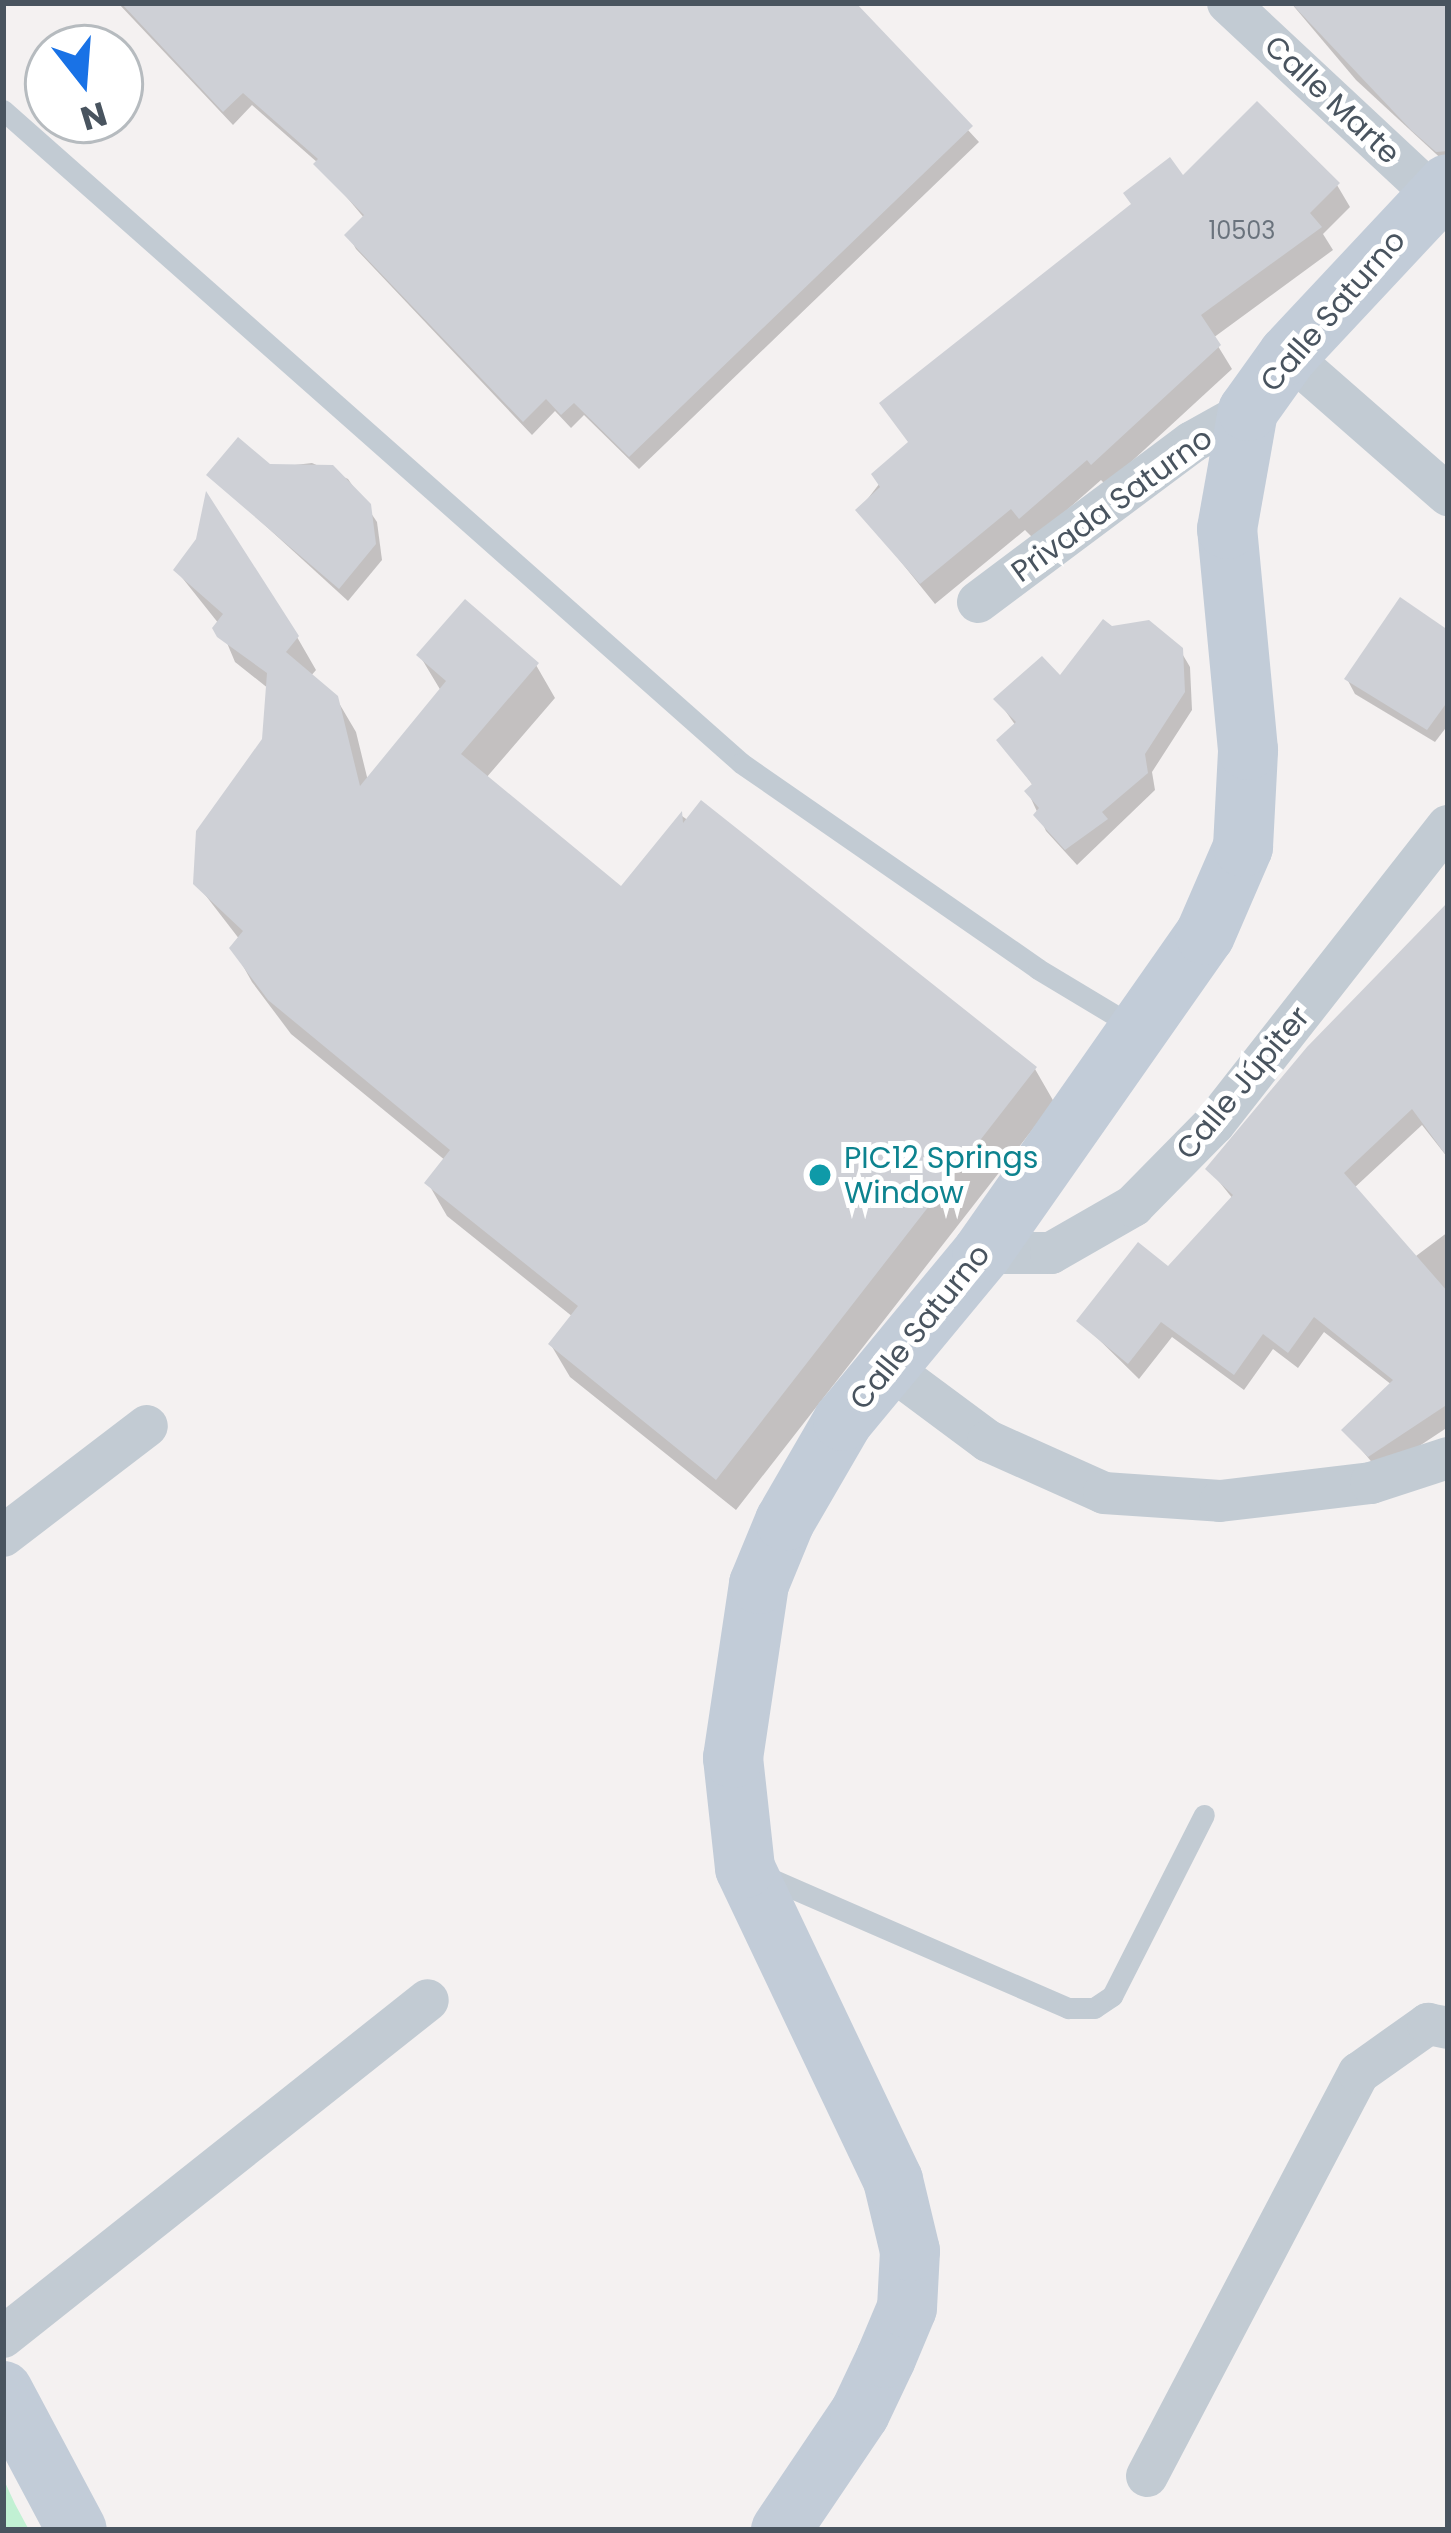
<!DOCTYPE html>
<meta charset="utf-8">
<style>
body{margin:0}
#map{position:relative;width:1451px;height:2533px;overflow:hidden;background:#f4f1f1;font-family:Poppins,sans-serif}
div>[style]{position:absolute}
.green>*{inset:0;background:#c1f0d3}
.shadow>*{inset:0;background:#0003}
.building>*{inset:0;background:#ced0d6}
.lane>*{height:21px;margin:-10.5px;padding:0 10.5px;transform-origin:10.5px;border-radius:10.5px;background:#c2cbd3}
.street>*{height:42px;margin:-21px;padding:0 21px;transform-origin:21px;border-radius:21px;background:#c2cbd3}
.secondary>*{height:60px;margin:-30px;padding:0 30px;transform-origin:30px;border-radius:30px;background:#c2ccd8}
.dots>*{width:33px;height:33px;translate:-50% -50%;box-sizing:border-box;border:6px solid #fff;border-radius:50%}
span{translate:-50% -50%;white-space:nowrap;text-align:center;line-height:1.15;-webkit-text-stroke:10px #fff;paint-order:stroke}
.number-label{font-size:24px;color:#6a737d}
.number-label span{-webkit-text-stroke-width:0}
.street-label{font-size:30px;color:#49545f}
.culture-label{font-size:30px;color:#0d838f}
.left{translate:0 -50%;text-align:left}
.frame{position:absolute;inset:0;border:6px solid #49545f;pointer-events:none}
.north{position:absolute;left:24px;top:24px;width:120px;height:120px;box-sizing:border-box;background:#fff;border:3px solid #b6bbbf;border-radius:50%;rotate:163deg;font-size:33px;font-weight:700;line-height:48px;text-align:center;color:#49545f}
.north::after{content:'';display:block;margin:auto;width:42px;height:54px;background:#1972e6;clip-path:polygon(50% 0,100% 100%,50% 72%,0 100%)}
</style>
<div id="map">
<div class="green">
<i style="clip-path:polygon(3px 2478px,15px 2504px,29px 2530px,3px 2530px)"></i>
</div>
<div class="shadow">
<i style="clip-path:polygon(118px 3px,851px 3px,979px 142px,639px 469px,584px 415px,571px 428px,555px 411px,532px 435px,356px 249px,348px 235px,365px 219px,318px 163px,252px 105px,233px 125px)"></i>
<i style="clip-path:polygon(1291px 3px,1448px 3px,1448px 165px,1356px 80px)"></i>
<i style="clip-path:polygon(1183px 180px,1337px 185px,1350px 207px,1323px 234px,1333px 250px,1213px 338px,1232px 369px,1106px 485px,1101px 480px,1034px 539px,1025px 530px,935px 604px,859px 510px,910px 444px,883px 403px)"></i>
<i style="clip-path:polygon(312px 463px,348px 479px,377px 522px,382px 560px,348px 601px,210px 475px)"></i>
<i style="clip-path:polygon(176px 570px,297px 637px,316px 670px,310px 677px,336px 698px,356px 732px,368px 781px,441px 691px,420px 656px,536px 665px,555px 698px,486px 778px,621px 890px,682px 816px,1035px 1069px,1054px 1102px,736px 1510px,570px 1377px,551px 1345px,573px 1317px,447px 1216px,428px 1183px,446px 1161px,291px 1034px,252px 982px,233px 948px,240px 940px,196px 883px,265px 740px,269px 689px,235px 662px,219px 624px)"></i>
<i style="clip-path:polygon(1111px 629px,1180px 650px,1190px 667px,1192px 710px,1152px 772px,1155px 790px,1077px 865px,1046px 831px,1028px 792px,1034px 787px,1000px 740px,1016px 726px,997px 699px,1060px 679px)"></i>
<i style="clip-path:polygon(1448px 639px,1448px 725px,1435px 742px,1355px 694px,1347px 679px)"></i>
<i style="clip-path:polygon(1448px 904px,1448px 1158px,1422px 1125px,1353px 1189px,1412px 1259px,1448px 1232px,1448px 1427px,1380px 1472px,1345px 1430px,1392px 1385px,1324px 1332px,1298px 1368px,1273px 1349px,1244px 1390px,1172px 1337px,1139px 1379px,1080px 1321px,1169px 1270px,1233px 1199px,1209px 1169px)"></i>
</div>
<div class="building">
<i style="clip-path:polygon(121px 3px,856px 3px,973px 126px,629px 457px,574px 403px,561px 415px,546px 399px,523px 422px,344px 235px,364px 215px,313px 164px,318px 159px,243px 93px,223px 112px)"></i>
<i style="clip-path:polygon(1291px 3px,1448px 3px,1448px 151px,1436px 152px,1411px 130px)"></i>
<i style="clip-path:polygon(1257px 101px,1340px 183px,1310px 213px,1322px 227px,1201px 315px,1221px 345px,1091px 465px,1087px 460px,1019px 519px,1011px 509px,920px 584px,855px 510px,880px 487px,871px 474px,908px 442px,879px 403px,1131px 204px,1123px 193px,1170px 157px,1183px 175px)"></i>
<i style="clip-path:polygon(238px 437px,270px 464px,333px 465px,371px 504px,376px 544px,339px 589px,206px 475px)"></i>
<i style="clip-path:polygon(206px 491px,299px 636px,286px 652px,338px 696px,360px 786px,446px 681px,416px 655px,465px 599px,539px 663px,461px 754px,621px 886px,682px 811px,683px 823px,701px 800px,1037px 1067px,716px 1480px,548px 1344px,578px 1306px,424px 1183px,450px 1150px,268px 1000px,229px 948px,243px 931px,193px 884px,196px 831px,262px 739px,267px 673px,217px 637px,212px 628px,223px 614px,173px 570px,196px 539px)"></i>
<i style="clip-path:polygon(1400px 597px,1448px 630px,1448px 701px,1427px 730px,1344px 679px)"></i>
<i style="clip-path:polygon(1103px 619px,1112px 626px,1149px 620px,1183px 648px,1185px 692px,1145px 754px,1148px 773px,1102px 812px,1108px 819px,1065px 850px,1033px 815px,1039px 808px,1024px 791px,1032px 784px,996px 740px,1016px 722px,993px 699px,1042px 656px,1060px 675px)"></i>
<i style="clip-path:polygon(1448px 902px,1448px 1158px,1412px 1109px,1344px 1173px,1448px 1292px,1448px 1404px,1368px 1457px,1341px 1430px,1393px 1380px,1314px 1317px,1288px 1353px,1263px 1334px,1234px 1375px,1161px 1322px,1128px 1364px,1076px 1321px,1138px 1242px,1168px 1266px,1233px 1195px,1205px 1169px,1307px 1047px)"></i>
</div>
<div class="lane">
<i style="left:3px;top:110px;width:985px;rotate:41.5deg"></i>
<i style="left:741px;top:763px;width:361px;rotate:34.7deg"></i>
<i style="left:1038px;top:969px;width:117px;rotate:31deg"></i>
<i style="left:762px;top:1875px;width:334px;rotate:23.5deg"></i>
<i style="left:1068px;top:2008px;width:26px"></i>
<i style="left:1094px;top:2008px;width:22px;rotate:-34deg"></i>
<i style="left:1112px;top:1996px;width:203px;rotate:-63.1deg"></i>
</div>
<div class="street">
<i style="left:1228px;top:3px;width:283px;rotate:43deg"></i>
<i style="left:1288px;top:355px;width:213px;rotate:41.2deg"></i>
<i style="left:978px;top:602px;width:267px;rotate:-36.8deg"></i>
<i style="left:1192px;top:442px;width:64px;rotate:-29deg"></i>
<i style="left:982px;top:1253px;width:69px"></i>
<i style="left:1051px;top:1253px;width:95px;rotate:-29.8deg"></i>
<i style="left:1133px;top:1206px;width:115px;rotate:-45.4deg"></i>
<i style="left:1214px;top:1124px;width:379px;rotate:-51.9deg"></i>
<i style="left:887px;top:1366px;width:126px;rotate:36.6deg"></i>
<i style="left:988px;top:1441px;width:127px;rotate:24.1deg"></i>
<i style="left:1104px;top:1493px;width:116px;rotate:3.9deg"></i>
<i style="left:1220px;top:1501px;width:152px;rotate:-6.8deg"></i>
<i style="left:1371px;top:1483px;width:81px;rotate:-18deg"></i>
<i style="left:3px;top:1536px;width:181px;rotate:-37.4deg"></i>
<i style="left:3px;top:2337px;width:542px;rotate:-38.41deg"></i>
<i style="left:1147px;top:2476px;width:455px;rotate:-62.3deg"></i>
<i style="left:1359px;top:2073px;width:85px;rotate:-35.4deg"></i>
<i style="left:1428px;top:2024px;width:20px;rotate:11deg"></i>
</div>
<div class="secondary">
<i style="left:3px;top:2391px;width:157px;rotate:62deg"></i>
<i style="left:781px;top:2530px;width:141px;rotate:-56deg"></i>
<i style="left:860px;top:2413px;width:61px;rotate:-64.7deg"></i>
<i style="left:886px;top:2358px;width:54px;rotate:-67.2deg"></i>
<i style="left:907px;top:2308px;width:57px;rotate:-87deg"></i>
<i style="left:910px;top:2251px;width:73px;rotate:-103.5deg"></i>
<i style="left:893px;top:2180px;width:345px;rotate:-115.4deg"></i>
<i style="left:745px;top:1868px;width:111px;rotate:-96.2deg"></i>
<i style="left:733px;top:1758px;width:176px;rotate:-81.5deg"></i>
<i style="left:759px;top:1584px;width:68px;rotate:-67.6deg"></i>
<i style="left:785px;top:1521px;width:116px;rotate:-59.9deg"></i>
<i style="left:843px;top:1421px;width:218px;rotate:-50.4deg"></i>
<i style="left:982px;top:1253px;width:388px;rotate:-55deg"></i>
<i style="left:1205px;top:935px;width:96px;rotate:-66.6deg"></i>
<i style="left:1243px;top:847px;width:97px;rotate:-87deg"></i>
<i style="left:1248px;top:750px;width:222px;rotate:-95.4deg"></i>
<i style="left:1227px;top:529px;width:120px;rotate:-79.9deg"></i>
<i style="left:1248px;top:411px;width:69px;rotate:-54.5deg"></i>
<i style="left:1288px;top:355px;width:234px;rotate:-46.9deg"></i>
</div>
<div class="dots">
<i style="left:820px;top:1175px;background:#0f9aa8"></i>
</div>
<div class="number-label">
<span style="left:1242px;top:231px">10503</span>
</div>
<div class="street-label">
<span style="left:1332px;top:100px;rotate:43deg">Calle Marte</span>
<span style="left:1333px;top:311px;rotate:-49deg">Calle Saturno</span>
<span style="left:1112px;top:505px;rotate:-36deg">Privada Saturno</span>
<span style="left:1243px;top:1083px;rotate:-50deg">Calle Júpiter</span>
<span style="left:920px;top:1327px;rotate:-51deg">Calle Saturno</span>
</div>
<div class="culture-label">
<span class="left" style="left:844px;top:1175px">PIC12 Springs<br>Window</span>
</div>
<div class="frame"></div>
<div class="north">N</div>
</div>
